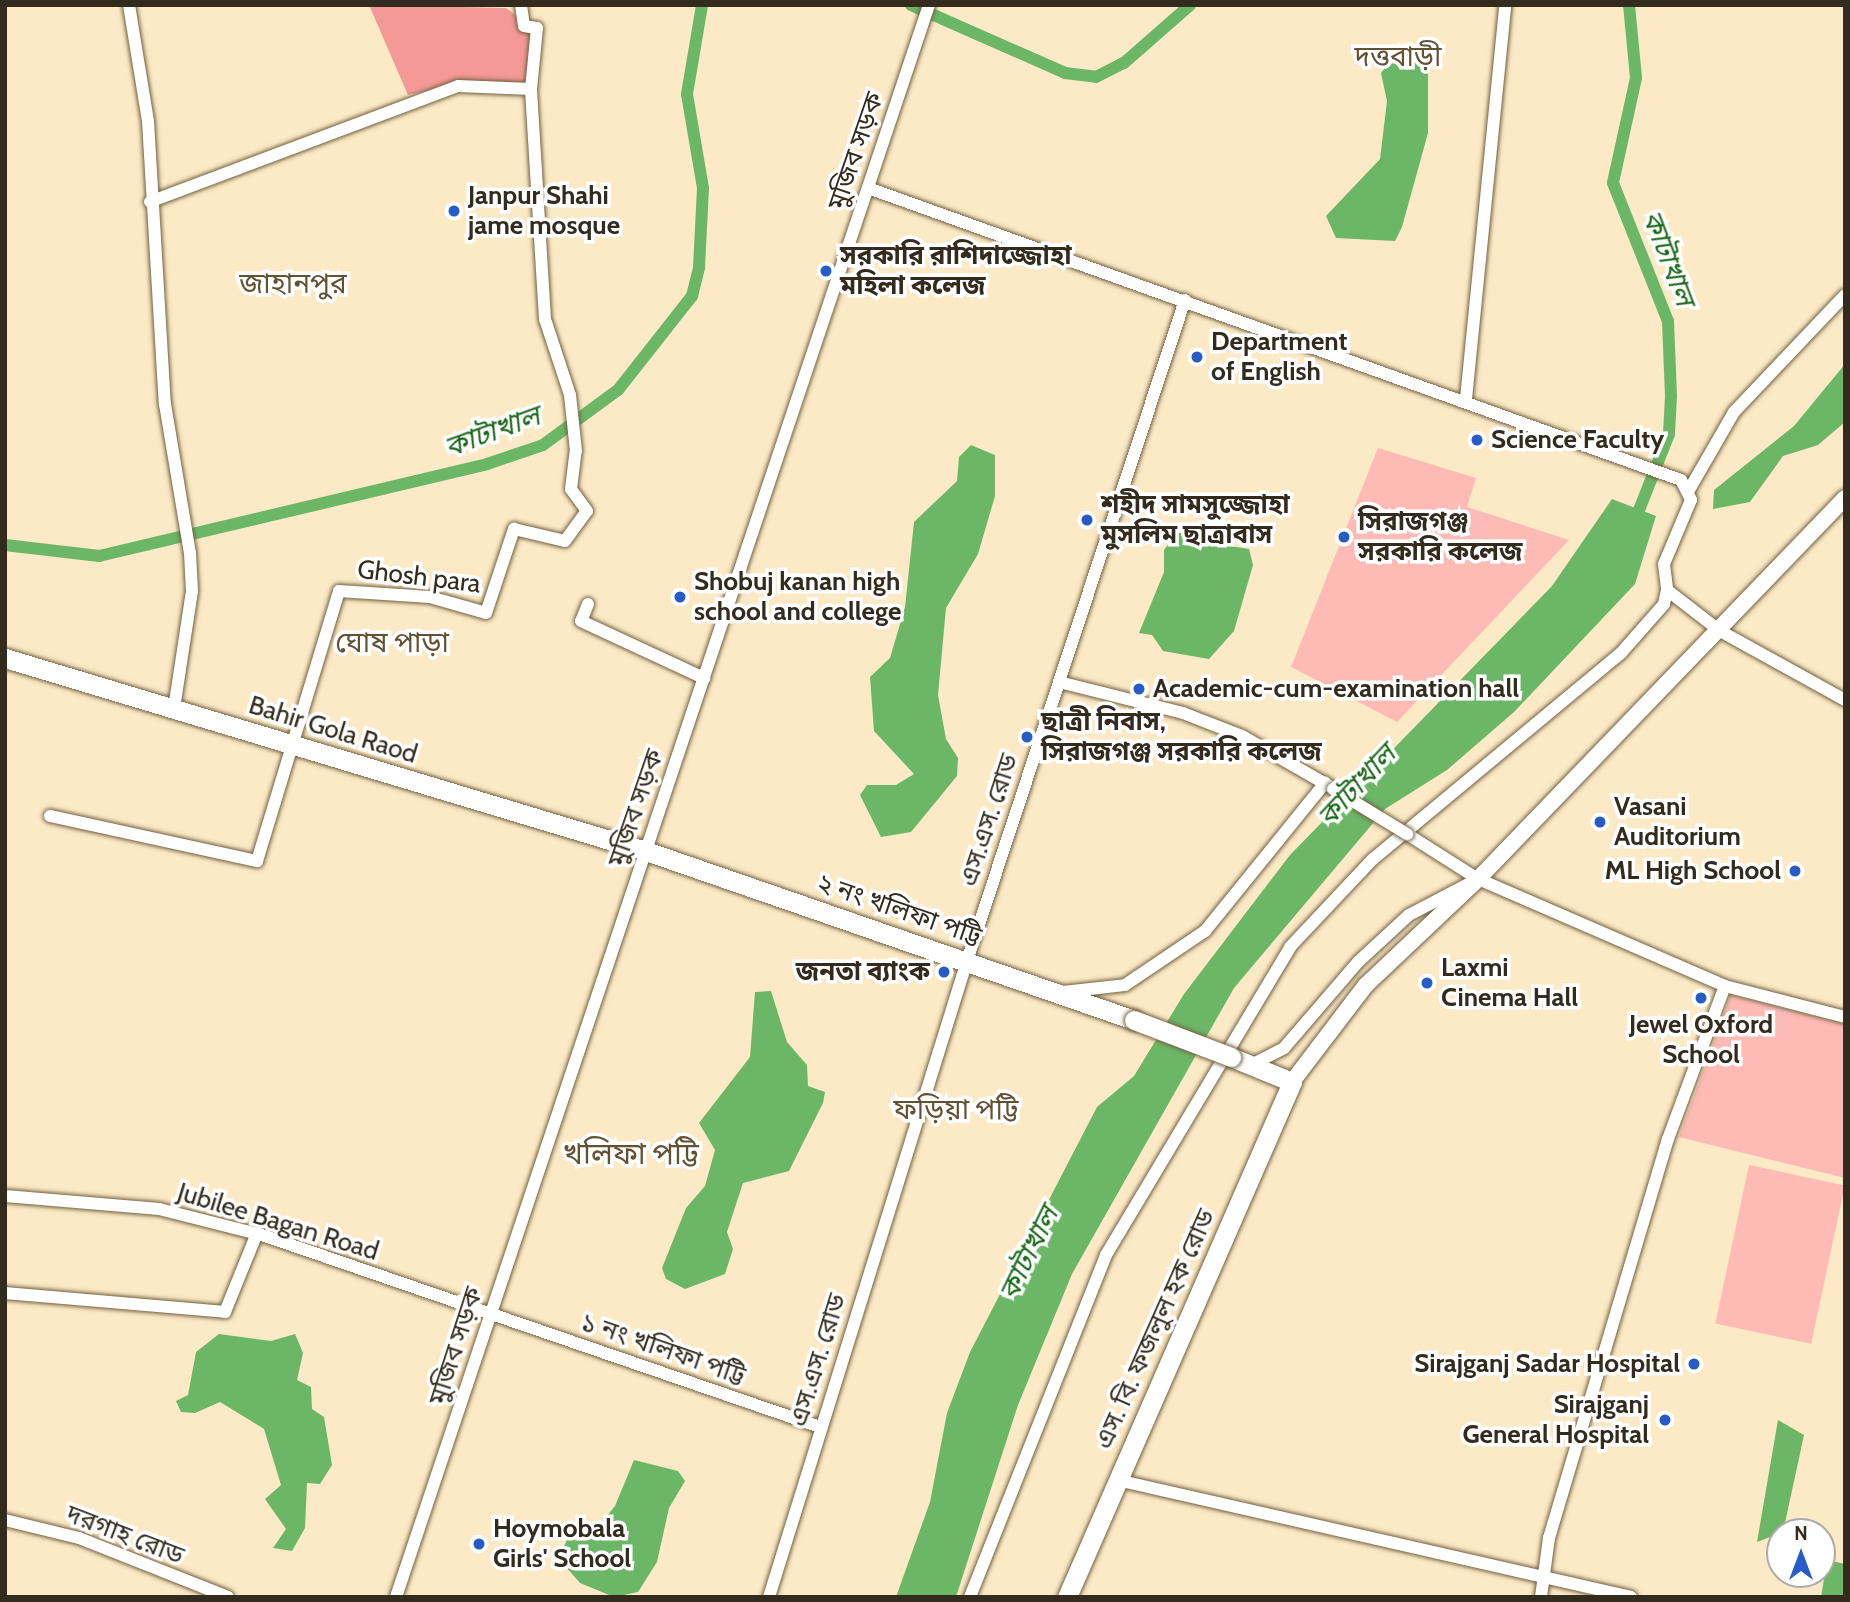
<!DOCTYPE html>
<meta charset="utf-8">
<style>
body{margin:0}
#map{position:relative;width:1850px;height:1602px;overflow:hidden;background:#fce9c5;font-family:Cabin,"Noto Sans Bengali",sans-serif}
div>[style]{position:absolute}
.green>*{inset:0;background:#febbb6;transform-origin:0 0}
.forest>*{inset:0;background:#f49995}
.water>*{inset:0;background:#6bb767}
.canal>*{height:12px;margin:-6px;padding:0 6px;transform-origin:6px;border-radius:6px;background:#6bb767}
.roads{filter:drop-shadow(0 0 2px #716040) drop-shadow(0 0 2px #716040)}
.minor>*{height:12px;margin:-6px;padding:0 6px;transform-origin:6px;border-radius:6px;background:#fff}
.tertiary>*{height:16px;margin:-8px;padding:0 8px;transform-origin:8px;border-radius:8px;background:#fff}
.secondary>*{height:19px;margin:-9.5px;padding:0 9.5px;transform-origin:9.5px;border-radius:9.5px;background:#fff}
.bridges{filter:drop-shadow(0 0 2px #716040) drop-shadow(0 0 2px #716040)}
.minor-bridge>*{height:12px;margin:-6px;padding:0 6px;transform-origin:6px;border-radius:6px;background:#fff}
.secondary-bridge>*{height:19px;margin:-9.5px;padding:0 9.5px;transform-origin:9.5px;border-radius:9.5px;background:#fff}
.dots>*{width:19px;height:19px;translate:-50% -50%;box-sizing:border-box;border:4px solid #fff;border-radius:50%}
span{translate:-50% -50%;white-space:nowrap;text-align:center;line-height:1.15;-webkit-text-stroke:7px #fff;paint-order:stroke}
.street-label{font-size:26px;color:#332c1e}
.poi-label{font-size:26px;color:#332c1e;font-weight:700}
.left{translate:0 -50%;text-align:left}
.right{translate:-100% -50%;text-align:right}
.neighbourhood-label{font-size:28px;color:#625132}
.water-label{font-size:28px;color:#1b681a;font-style:italic}
.quarter-label{font-size:30px;color:#625132}
.frame{position:absolute;inset:0;border:7px solid #332c1e;pointer-events:none}
.north{position:absolute;left:1766px;top:1518px;width:70px;height:70px;box-sizing:border-box;background:#fff;border:2px solid #adaba5;border-radius:50%;rotate:0deg;font-size:19px;font-weight:700;line-height:28px;text-align:center;color:#332c1e}
.north::after{content:'';display:block;margin:auto;width:24px;height:32px;background:#275bc8;clip-path:polygon(50% 0,100% 100%,50% 72%,0 100%)}
</style>
<div id="map">
<div class="green">
<i style="clip-path:polygon(1378px 448px,1476px 478px,1467px 507px,1569px 540px,1397px 722px,1291px 667px)"></i>
<i style="clip-path:polygon(1731px 995px,1845px 1024px,1845px 1178px,1679px 1137px)"></i>
<i style="left:1749px;top:1165px;width:98px;height:162px;rotate:12deg"></i>
</div>
<div class="forest">
<i style="clip-path:polygon(369px 5px,506px 8px,533px 27px,531px 89px,439px 88px,408px 95px)"></i>
</div>
<div class="water">
<i style="clip-path:polygon(1420px 60px,1428px 71px,1428px 133px,1402px 227px,1395px 241px,1336px 238px,1326px 216px,1380px 159px,1387px 101px,1381px 73px,1388px 64px)"></i>
<i style="clip-path:polygon(1845px 364px,1845px 422px,1818px 445px,1783px 456px,1750px 502px,1713px 509px,1714px 490px,1794px 426px)"></i>
<i style="clip-path:polygon(971px 445px,995px 455px,995px 496px,978px 554px,946px 608px,938px 695px,946px 739px,958px 758px,957px 776px,911px 832px,881px 837px,860px 795px,867px 785px,896px 785px,914px 774px,874px 731px,870px 677px,890px 658px,905px 607px,914px 522px,957px 481px,959px 457px)"></i>
<i style="clip-path:polygon(1612px 499px,1656px 516px,1635px 584px,1514px 712px,1447px 770px,1385px 809px,1234px 988px,1072px 1274px,1018px 1405px,956px 1597px,896px 1597px,930px 1502px,947px 1413px,970px 1352px,1097px 1107px,1134px 1076px,1184px 994px,1290px 855px,1552px 586px)"></i>
<i style="clip-path:polygon(1182px 527px,1197px 529px,1206px 542px,1249px 549px,1253px 565px,1234px 631px,1209px 659px,1163px 651px,1152px 635px,1139px 633px,1164px 572px,1164px 550px)"></i>
<i style="clip-path:polygon(771px 991px,787px 1042px,807px 1065px,808px 1086px,825px 1092px,823px 1103px,789px 1171px,743px 1183px,727px 1232px,733px 1249px,725px 1274px,685px 1289px,666px 1279px,662px 1268px,686px 1208px,705px 1186px,715px 1150px,699px 1123px,750px 1057px,755px 992px)"></i>
<i style="clip-path:polygon(219px 1334px,271px 1341px,295px 1334px,303px 1353px,297px 1380px,311px 1387px,312px 1409px,324px 1417px,332px 1465px,320px 1484px,307px 1483px,305px 1528px,292px 1551px,273px 1548px,286px 1529px,265px 1499px,281px 1485px,264px 1429px,220px 1402px,195px 1413px,181px 1412px,176px 1401px,188px 1395px,196px 1352px)"></i>
<i style="clip-path:polygon(1778px 1420px,1804px 1435px,1783px 1532px,1757px 1542px)"></i>
<i style="clip-path:polygon(634px 1460px,678px 1471px,685px 1481px,669px 1508px,657px 1562px,638px 1592px,614px 1597px,580px 1583px,558px 1558px,575px 1524px,602px 1522px,615px 1506px)"></i>
<i style="clip-path:polygon(1827px 1560px,1845px 1564px,1845px 1597px,1821px 1597px)"></i>
</div>
<div class="canal">
<i style="left:911px;top:5px;width:168px;rotate:23.8deg"></i>
<i style="left:1065px;top:73px;width:31px;rotate:7deg"></i>
<i style="left:1096px;top:77px;width:31px;rotate:-27deg"></i>
<i style="left:1124px;top:63px;width:88px;rotate:-41.3deg"></i>
<i style="left:1629px;top:5px;width:73px;rotate:84.5deg"></i>
<i style="left:1636px;top:78px;width:107px;rotate:102.4deg"></i>
<i style="left:1613px;top:183px;width:149px;rotate:68.3deg"></i>
<i style="left:1668px;top:321px;width:75px;rotate:87.7deg"></i>
<i style="left:1671px;top:396px;width:38px;rotate:93deg"></i>
<i style="left:1669px;top:434px;width:96px;rotate:111.5deg"></i>
<i style="left:5px;top:545px;width:95px;rotate:6.7deg"></i>
<i style="left:99px;top:556px;width:399px;rotate:-13.3deg"></i>
<i style="left:487px;top:464px;width:59px;rotate:-18.7deg"></i>
<i style="left:543px;top:445px;width:93px;rotate:-36.3deg"></i>
<i style="left:618px;top:390px;width:120px;rotate:-51.8deg"></i>
<i style="left:692px;top:296px;width:30px;rotate:-76deg"></i>
<i style="left:699px;top:267px;width:79px;rotate:-87.1deg"></i>
<i style="left:703px;top:188px;width:95px;rotate:-99.7deg"></i>
<i style="left:687px;top:94px;width:90px;rotate:-80.4deg"></i>
</div>
<div class="roads">
<div class="minor">
<i style="left:129px;top:5px;width:118px;rotate:80.7deg"></i>
<i style="left:148px;top:121px;width:284px;rotate:86.6deg"></i>
<i style="left:165px;top:404px;width:151px;rotate:80.5deg"></i>
<i style="left:190px;top:553px;width:38px;rotate:87deg"></i>
<i style="left:192px;top:591px;width:119px;rotate:98.7deg"></i>
<i style="left:521px;top:5px;width:21px;rotate:82deg"></i>
<i style="left:524px;top:26px;width:13px;rotate:9deg"></i>
<i style="left:537px;top:28px;width:61px;rotate:95.6deg"></i>
<i style="left:868px;top:188px;width:864px;rotate:19.76deg"></i>
<i style="left:1681px;top:480px;width:22px;rotate:63deg"></i>
<i style="left:1691px;top:500px;width:69px;rotate:112.9deg"></i>
<i style="left:1664px;top:564px;width:26px;rotate:83deg"></i>
<i style="left:1667px;top:590px;width:67px;rotate:37.7deg"></i>
<i style="left:1720px;top:631px;width:143px;rotate:28.9deg"></i>
<i style="left:1466px;top:399px;width:396px;rotate:-84.3deg"></i>
<i style="left:1689px;top:490px;width:90px;rotate:-60deg"></i>
<i style="left:1734px;top:412px;width:161px;rotate:-46.5deg"></i>
<i style="left:588px;top:604px;width:18px;rotate:112deg"></i>
<i style="left:581px;top:621px;width:136px;rotate:24.9deg"></i>
<i style="left:1059px;top:682px;width:128px;rotate:14deg"></i>
<i style="left:1183px;top:713px;width:63px;rotate:21.3deg"></i>
<i style="left:1242px;top:736px;width:103px;rotate:29.8deg"></i>
<i style="left:50px;top:816px;width:212px;rotate:12.3deg"></i>
<i style="left:257px;top:861px;width:282px;rotate:-73.1deg"></i>
<i style="left:339px;top:591px;width:91px;rotate:3.8deg"></i>
<i style="left:430px;top:597px;width:58px;rotate:15.9deg"></i>
<i style="left:486px;top:613px;width:89px;rotate:-71.6deg"></i>
<i style="left:514px;top:529px;width:52px;rotate:13.2deg"></i>
<i style="left:565px;top:541px;width:37px;rotate:-54deg"></i>
<i style="left:587px;top:511px;width:27px;rotate:-126deg"></i>
<i style="left:571px;top:489px;width:38px;rotate:-83deg"></i>
<i style="left:576px;top:451px;width:56px;rotate:-96.1deg"></i>
<i style="left:570px;top:395px;width:80px;rotate:-108.2deg"></i>
<i style="left:545px;top:319px;width:230px;rotate:-93.5deg"></i>
<i style="left:531px;top:89px;width:73px;rotate:-177.6deg"></i>
<i style="left:458px;top:86px;width:329px;rotate:159.4deg"></i>
<i style="left:1407px;top:834px;width:84px;rotate:32.4deg"></i>
<i style="left:1478px;top:879px;width:269px;rotate:23.4deg"></i>
<i style="left:1725px;top:986px;width:124px;rotate:14.5deg"></i>
<i style="left:1063px;top:992px;width:62px;rotate:-6.4deg"></i>
<i style="left:1125px;top:985px;width:97px;rotate:-34deg"></i>
<i style="left:1205px;top:931px;width:191px;rotate:-51deg"></i>
<i style="left:1253px;top:1064px;width:35px;rotate:-27deg"></i>
<i style="left:1284px;top:1048px;width:113px;rotate:-49.3deg"></i>
<i style="left:1358px;top:962px;width:69px;rotate:-42.7deg"></i>
<i style="left:1409px;top:915px;width:73px;rotate:-27.6deg"></i>
<i style="left:5px;top:1196px;width:155px;rotate:4.8deg"></i>
<i style="left:159px;top:1209px;width:106px;rotate:14.2deg"></i>
<i style="left:262px;top:1235px;width:590px;rotate:18.99deg"></i>
<i style="left:5px;top:1293px;width:221px;rotate:4.9deg"></i>
<i style="left:225px;top:1312px;width:85px;rotate:-67.9deg"></i>
<i style="left:1117px;top:1480px;width:527px;rotate:12.82deg"></i>
<i style="left:5px;top:1520px;width:76px;rotate:13.7deg"></i>
<i style="left:79px;top:1538px;width:160px;rotate:21.6deg"></i>
<i style="left:396px;top:1597px;width:1679px;rotate:-71.49deg"></i>
<i style="left:769px;top:1597px;width:666px;rotate:-72.71deg"></i>
<i style="left:967px;top:961px;width:696px;rotate:-71.75deg"></i>
<i style="left:970px;top:1597px;width:368px;rotate:-68.3deg"></i>
<i style="left:1106px;top:1255px;width:359px;rotate:-59.1deg"></i>
<i style="left:1290px;top:947px;width:121px;rotate:-46.7deg"></i>
<i style="left:1373px;top:859px;width:322px;rotate:-39.7deg"></i>
<i style="left:1621px;top:653px;width:65px;rotate:-48.7deg"></i>
<i style="left:1664px;top:604px;width:14px;rotate:-78deg"></i>
<i style="left:1541px;top:1597px;width:60px;rotate:-82.3deg"></i>
<i style="left:1549px;top:1538px;width:416px;rotate:-73.4deg"></i>
<i style="left:1668px;top:1139px;width:163px;rotate:-69.6deg"></i>
</div>
<div class="tertiary">
<i style="left:1292px;top:1082px;width:122px;rotate:-52.7deg"></i>
<i style="left:1366px;top:985px;width:154px;rotate:-43.4deg"></i>
<i style="left:1478px;top:879px;width:529px;rotate:-46.07deg"></i>
</div>
<div class="secondary">
<i style="left:5px;top:658px;width:669px;rotate:16.76deg"></i>
<i style="left:646px;top:851px;width:516px;rotate:19.1deg"></i>
<i style="left:1067px;top:1597px;width:562px;rotate:-66.4deg"></i>
<i style="left:1292px;top:1082px;width:66px;rotate:-157.7deg"></i>
</div>
</div>
<div class="bridges">
<div class="minor-bridge">
<i style="left:1333px;top:789px;width:87px;rotate:31.3deg"></i>
</div>
<div class="secondary-bridge">
<i style="left:1134px;top:1020px;width:104px;rotate:20.9deg"></i>
</div>
</div>
<div class="dots">
<i style="left:454px;top:211px;background:#275bc8"></i>
<i style="left:826px;top:271px;background:#275bc8"></i>
<i style="left:1197px;top:357px;background:#275bc8"></i>
<i style="left:1477px;top:440px;background:#275bc8"></i>
<i style="left:1087px;top:520px;background:#275bc8"></i>
<i style="left:1344px;top:537px;background:#275bc8"></i>
<i style="left:680px;top:597px;background:#275bc8"></i>
<i style="left:1139px;top:689px;background:#275bc8"></i>
<i style="left:1027px;top:737px;background:#275bc8"></i>
<i style="left:1600px;top:822px;background:#275bc8"></i>
<i style="left:1795px;top:871px;background:#275bc8"></i>
<i style="left:944px;top:972px;background:#275bc8"></i>
<i style="left:1427px;top:983px;background:#275bc8"></i>
<i style="left:1701px;top:998px;background:#275bc8"></i>
<i style="left:1694px;top:1364px;background:#275bc8"></i>
<i style="left:1665px;top:1420px;background:#275bc8"></i>
<i style="left:479px;top:1544px;background:#275bc8"></i>
</div>
<div class="street-label">
<span style="left:856px;top:151px;rotate:-71deg">মুজিব সড়ক</span>
<span style="left:419px;top:577px;rotate:7deg">Ghosh para</span>
<span style="left:333px;top:730px;rotate:17deg">Bahir Gola Raod</span>
<span style="left:636px;top:808px;rotate:-71deg">মুজিব সড়ক</span>
<span style="left:989px;top:820px;rotate:-72deg">এস.এস. রোড</span>
<span style="left:899px;top:910px;rotate:19deg">২ নং খলিফা পট্টি</span>
<span style="left:278px;top:1222px;rotate:17deg">Jubilee Bagan Road</span>
<span style="left:1155px;top:1329px;rotate:-66deg">এস. বি. ফজলুল হক রোড</span>
<span style="left:456px;top:1346px;rotate:-72deg">মুজিব সড়ক</span>
<span style="left:663px;top:1349px;rotate:19deg">১ নং খলিফা পট্টি</span>
<span style="left:818px;top:1360px;rotate:-73deg">এস.এস. রোড</span>
<span style="left:125px;top:1535px;rotate:21deg">দরগাহ রোড</span>
</div>
<div class="poi-label">
<span class="left" style="left:468px;top:211px">Janpur Shahi<br>jame mosque</span>
<span class="left" style="left:840px;top:271px">সরকারি রাশিদাজ্জোহা<br>মহিলা কলেজ</span>
<span class="left" style="left:1211px;top:357px">Department<br>of English</span>
<span class="left" style="left:1491px;top:440px">Science Faculty</span>
<span class="left" style="left:1101px;top:520px">শহীদ সামসুজ্জোহা<br>মুসলিম ছাত্রাবাস</span>
<span class="left" style="left:1358px;top:537px">সিরাজগঞ্জ<br>সরকারি কলেজ</span>
<span class="left" style="left:694px;top:597px">Shobuj kanan high<br>school and college</span>
<span class="left" style="left:1153px;top:689px">Academic-cum-examination hall</span>
<span class="left" style="left:1041px;top:737px">ছাত্রী নিবাস,<br>সিরাজগঞ্জ সরকারি কলেজ</span>
<span class="left" style="left:1614px;top:822px">Vasani<br>Auditorium</span>
<span class="right" style="left:1781px;top:871px">ML High School</span>
<span class="left" style="left:1441px;top:983px">Laxmi<br>Cinema Hall</span>
<span class="right" style="left:930px;top:972px">জনতা ব্যাংক</span>
<span style="left:1701px;top:1040px">Jewel Oxford<br>School</span>
<span class="right" style="left:1680px;top:1364px">Sirajganj Sadar Hospital</span>
<span class="right" style="left:1649px;top:1420px">Sirajganj<br>General Hospital</span>
<span class="left" style="left:493px;top:1544px">Hoymobala<br>Girls' School</span>
</div>
<div class="neighbourhood-label">
<span style="left:1398px;top:56px">দত্তবাড়ী</span>
<span style="left:293px;top:283px">জাহানপুর</span>
<span style="left:392px;top:642px">ঘোষ পাড়া</span>
<span style="left:956px;top:1109px">ফড়িয়া পট্টি</span>
</div>
<div class="water-label">
<span style="left:1669px;top:258px;rotate:69deg">কাটাখাল</span>
<span style="left:492px;top:431px;rotate:-20deg">কাটাখাল</span>
<span style="left:1356px;top:785px;rotate:-47deg">কাটাখাল</span>
<span style="left:1028px;top:1253px;rotate:-64deg">কাটাখাল</span>
</div>
<div class="quarter-label">
<span style="left:631px;top:1154px">খলিফা পট্টি</span>
</div>
<div class="frame"></div>
<div class="north">N</div>
</div>
